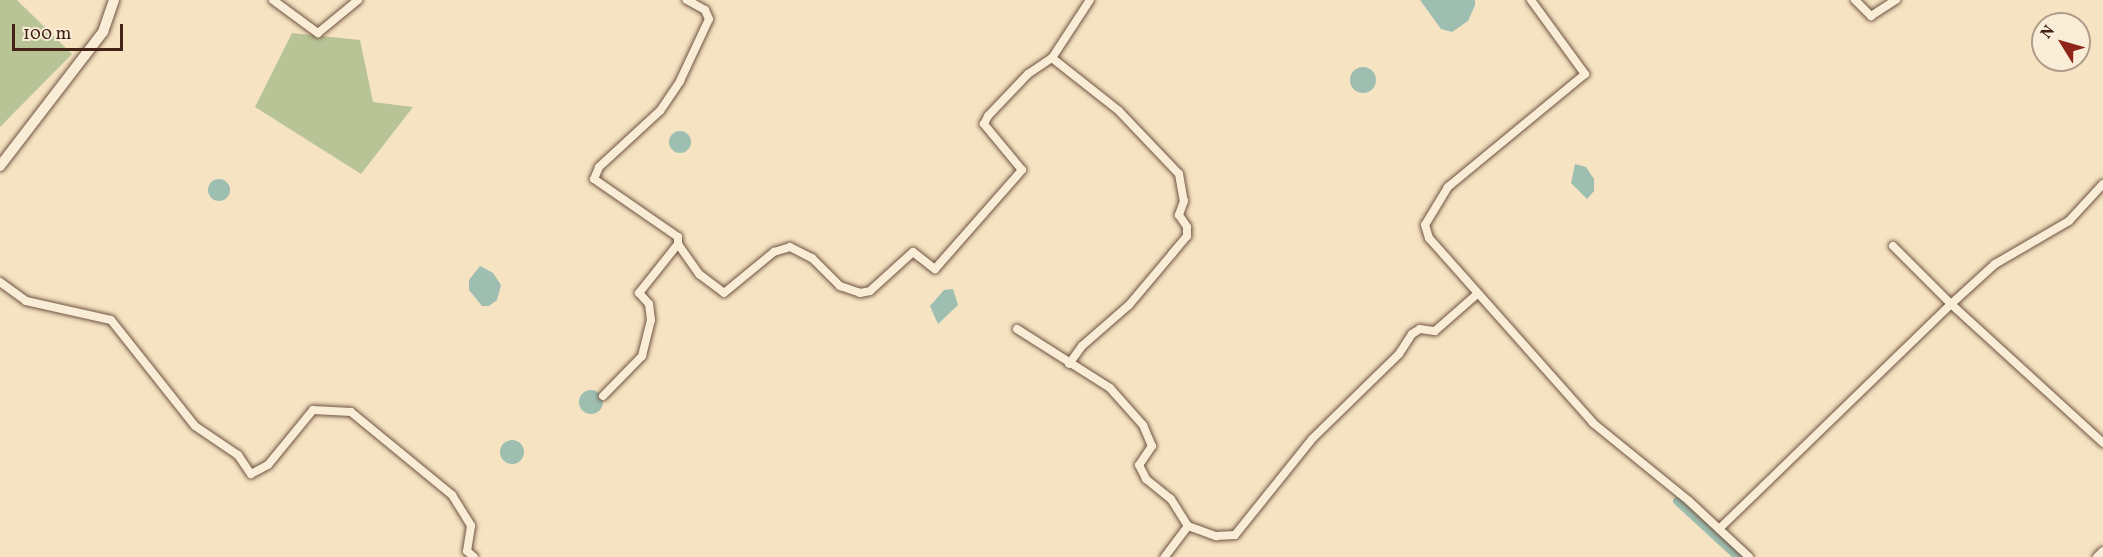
<!DOCTYPE html>
<style>
body{margin:0}
#map{position:relative;width:2103px;height:557px;overflow:hidden;background:#f6e3c2;font-family:Vollkorn,serif}
div>[style]{position:absolute}
.green>*{inset:0;background:#b9c496}
.water>*{inset:0;background:#9dbeb0}
.round{border-radius:50%}
.canal>*{height:8px;margin:-4px;padding:0 4px;transform-origin:4px;border-radius:4px;background:#9dbeb0}
.roads{filter:drop-shadow(0 0 2px #705341) drop-shadow(0 0 2px #705341)}
.street>*{height:8px;margin:-4px;padding:0 4px;transform-origin:4px;border-radius:4px;background:#f9edd7}
.secondary>*{height:10px;margin:-5px;padding:0 5px;transform-origin:5px;border-radius:5px;background:#f9edd7}
span{translate:-50% -50%;white-space:nowrap;text-align:center;line-height:1.15;-webkit-text-stroke:5px #f9edd7;paint-order:stroke}
.north{position:absolute;left:2031px;top:12px;width:60px;height:60px;box-sizing:border-box;background:#f9edd7;border:2px solid #b09c8a;border-radius:50%;rotate:307deg;font-size:16px;font-weight:700;line-height:24px;text-align:center;color:#432316}
.north::after{content:'';display:block;margin:auto;width:21px;height:27px;background:#8f2418;clip-path:polygon(50% 0,100% 100%,50% 72%,0 100%)}
.scale{position:absolute;left:12px;top:24px;width:111px;height:27px;box-sizing:border-box;border:3px solid #432316;border-top:0;padding-left:8px;font-size:18px;line-height:21px;white-space:nowrap;color:#432316;-webkit-text-stroke:4px #f9edd7;paint-order:stroke}
</style>
<div id="map">
<div class="green">
<i style="clip-path:polygon(0 0,17px 0,72px 54px,0 127px)"></i>
<i style="clip-path:polygon(292px 33px,360px 40px,373px 102px,413px 107px,361px 174px,255px 107px)"></i>
</div>
<div class="water">
<i style="clip-path:polygon(1420px 0,1475px 0,1475px 5px,1468px 21px,1452px 32px,1441px 29px)"></i>
<i class="round" style="left:1350px;top:67px;width:26px;height:26px"></i>
<i class="round" style="left:669px;top:131px;width:22px;height:22px"></i>
<i style="clip-path:polygon(1575px 164px,1586px 167px,1594px 179px,1594px 191px,1587px 199px,1571px 183px)"></i>
<i class="round" style="left:208px;top:179px;width:22px;height:22px"></i>
<i style="clip-path:polygon(480px 266px,493px 273px,501px 285px,497px 300px,489px 306px,482px 306px,469px 290px,469px 280px)"></i>
<i style="clip-path:polygon(953px 289px,958px 305px,938px 324px,930px 306px,944px 290px)"></i>
<i class="round" style="left:579px;top:390px;width:24px;height:24px"></i>
<i class="round" style="left:500px;top:440px;width:24px;height:24px"></i>
</div>
<div class="canal">
<i style="left:1677px;top:501px;width:83px;rotate:42.6deg"></i>
</div>
<div class="roads">
<div class="street">
<i style="left:273px;top:0;width:56px;rotate:36.3deg"></i>
<i style="left:318px;top:33px;width:52px;rotate:-39.5deg"></i>
<i style="left:1531px;top:0;width:92px;rotate:53.9deg"></i>
<i style="left:1585px;top:74px;width:178px;rotate:140.5deg"></i>
<i style="left:1448px;top:187px;width:44px;rotate:121.2deg"></i>
<i style="left:1425px;top:225px;width:14px;rotate:73deg"></i>
<i style="left:1429px;top:238px;width:247px;rotate:48.4deg"></i>
<i style="left:1593px;top:423px;width:124px;rotate:39.1deg"></i>
<i style="left:1689px;top:501px;width:82px;rotate:43deg"></i>
<i style="left:1855px;top:0;width:23px;rotate:45deg"></i>
<i style="left:1871px;top:16px;width:30px;rotate:-33deg"></i>
<i style="left:1052px;top:58px;width:85px;rotate:38.3deg"></i>
<i style="left:1119px;top:111px;width:87px;rotate:46.4deg"></i>
<i style="left:1179px;top:174px;width:27px;rotate:80deg"></i>
<i style="left:1184px;top:201px;width:15px;rotate:110deg"></i>
<i style="left:1179px;top:215px;width:14px;rotate:56deg"></i>
<i style="left:1187px;top:227px;width:9px;rotate:90deg"></i>
<i style="left:1187px;top:236px;width:23px;rotate:130deg"></i>
<i style="left:1172px;top:254px;width:67px;rotate:130.1deg"></i>
<i style="left:1129px;top:305px;width:62px;rotate:138.9deg"></i>
<i style="left:1082px;top:346px;width:22px;rotate:126deg"></i>
<i style="left:2103px;top:184px;width:50px;rotate:132.6deg"></i>
<i style="left:2069px;top:221px;width:86px;rotate:149.8deg"></i>
<i style="left:1995px;top:264px;width:59px;rotate:137.7deg"></i>
<i style="left:1951px;top:304px;width:206px;rotate:42.4deg"></i>
<i style="left:678px;top:244px;width:37px;rotate:55deg"></i>
<i style="left:699px;top:274px;width:31px;rotate:37deg"></i>
<i style="left:724px;top:293px;width:65px;rotate:-39.4deg"></i>
<i style="left:774px;top:252px;width:17px;rotate:-17deg"></i>
<i style="left:790px;top:247px;width:25px;rotate:27deg"></i>
<i style="left:812px;top:258px;width:40px;rotate:45deg"></i>
<i style="left:840px;top:286px;width:21px;rotate:19deg"></i>
<i style="left:860px;top:293px;width:10px;rotate:-11deg"></i>
<i style="left:870px;top:291px;width:58px;rotate:-42.2deg"></i>
<i style="left:913px;top:252px;width:28px;rotate:38deg"></i>
<i style="left:935px;top:269px;width:132px;rotate:-48.7deg"></i>
<i style="left:1022px;top:170px;width:60px;rotate:-129.6deg"></i>
<i style="left:984px;top:124px;width:9px;rotate:-63deg"></i>
<i style="left:988px;top:116px;width:58px;rotate:-46.4deg"></i>
<i style="left:1028px;top:74px;width:29px;rotate:-34deg"></i>
<i style="left:1052px;top:58px;width:69px;rotate:-56.8deg"></i>
<i style="left:0;top:282px;width:32px;rotate:36deg"></i>
<i style="left:26px;top:301px;width:87px;rotate:12.6deg"></i>
<i style="left:111px;top:320px;width:135px;rotate:51.6deg"></i>
<i style="left:195px;top:426px;width:52px;rotate:34deg"></i>
<i style="left:238px;top:455px;width:23px;rotate:56deg"></i>
<i style="left:251px;top:474px;width:19px;rotate:-28deg"></i>
<i style="left:268px;top:465px;width:71px;rotate:-50.7deg"></i>
<i style="left:313px;top:410px;width:38px;rotate:3deg"></i>
<i style="left:351px;top:412px;width:131px;rotate:39.4deg"></i>
<i style="left:452px;top:495px;width:36px;rotate:58deg"></i>
<i style="left:471px;top:526px;width:25px;rotate:99deg"></i>
<i style="left:467px;top:551px;width:9px;rotate:41deg"></i>
<i style="left:1017px;top:329px;width:110px;rotate:32.4deg"></i>
<i style="left:1110px;top:388px;width:50px;rotate:48.3deg"></i>
<i style="left:1143px;top:425px;width:23px;rotate:67deg"></i>
<i style="left:1152px;top:446px;width:23px;rotate:124deg"></i>
<i style="left:1139px;top:465px;width:16px;rotate:63deg"></i>
<i style="left:1146px;top:479px;width:32px;rotate:39deg"></i>
<i style="left:1171px;top:499px;width:32px;rotate:58deg"></i>
<i style="left:1188px;top:526px;width:39px;rotate:127deg"></i>
<i style="left:603px;top:396px;width:56px;rotate:-45.7deg"></i>
<i style="left:642px;top:356px;width:37px;rotate:-76deg"></i>
<i style="left:651px;top:320px;width:16px;rotate:-97deg"></i>
<i style="left:649px;top:304px;width:15px;rotate:-132deg"></i>
<i style="left:639px;top:293px;width:63px;rotate:-51.5deg"></i>
<i style="left:678px;top:244px;width:7px;rotate:-90deg"></i>
<i style="left:678px;top:237px;width:102px;rotate:-145.4deg"></i>
<i style="left:594px;top:179px;width:13px;rotate:-67deg"></i>
<i style="left:599px;top:167px;width:83px;rotate:-42.6deg"></i>
<i style="left:660px;top:111px;width:36px;rotate:-56deg"></i>
<i style="left:680px;top:81px;width:68px;rotate:-64.9deg"></i>
<i style="left:709px;top:19px;width:10px;rotate:-114deg"></i>
<i style="left:705px;top:10px;width:21px;rotate:-151deg"></i>
<i style="left:1188px;top:526px;width:30px;rotate:20deg"></i>
<i style="left:1216px;top:536px;width:19px;rotate:-3deg"></i>
<i style="left:1235px;top:535px;width:124px;rotate:-51.2deg"></i>
<i style="left:1313px;top:438px;width:120px;rotate:-44.3deg"></i>
<i style="left:1399px;top:354px;width:24px;rotate:-57deg"></i>
<i style="left:1412px;top:334px;width:9px;rotate:-32deg"></i>
<i style="left:1420px;top:329px;width:15px;rotate:8deg"></i>
<i style="left:1435px;top:331px;width:55px;rotate:-41.3deg"></i>
<i style="left:1719px;top:529px;width:323px;rotate:-44.1deg"></i>
<i style="left:1951px;top:304px;width:82px;rotate:-135deg"></i>
<i style="left:2097px;top:557px;width:8px;rotate:-45deg"></i>
</div>
<div class="secondary">
<i style="left:0;top:166px;width:169px;rotate:-52.5deg"></i>
<i style="left:103px;top:32px;width:34px;rotate:-71deg"></i>
</div>
</div>
<div class="north">N</div>
<div class="scale">100 m</div>
</div>
